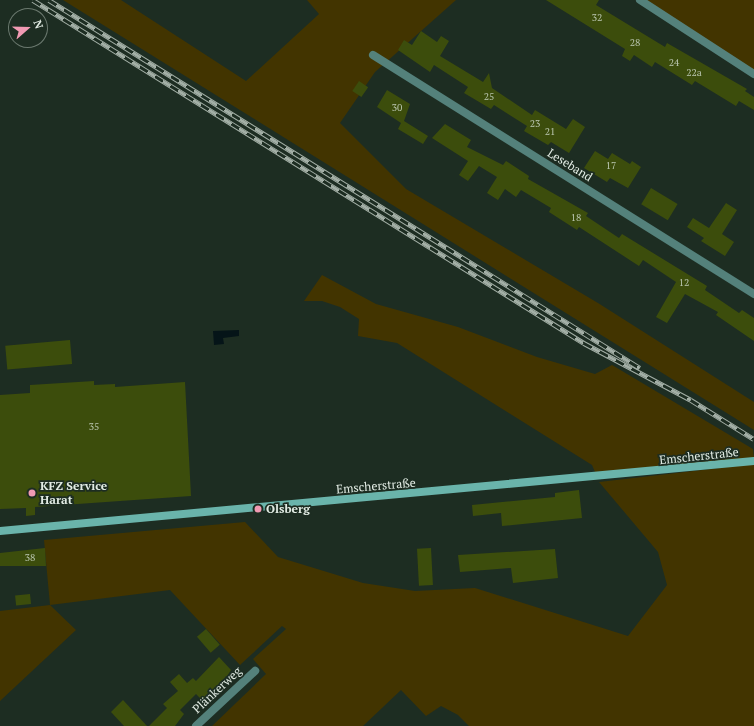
<!DOCTYPE html>
<meta charset="utf-8">
<style>
body{margin:0}
#map{position:relative;width:754px;height:726px;overflow:hidden;background:#1d2d22;font-family:"PT Serif",serif}
div>[style]{position:absolute}
.green>*{inset:0;background:#423400}
.water>*{inset:0;background:#051418}
.building>*{inset:0;background:#3c4d0c;transform-origin:0 0}
.street>*{height:8px;margin:-4px;padding:0 4px;transform-origin:4px;border-radius:4px;background:#54817b}
.secondary>*{height:8px;margin:-4px;padding:0 4px;transform-origin:4px;border-radius:4px;background:#6ab4ab}
.rail>*{height:4.5px;margin-top:-2.25px;transform-origin:0;background:repeating-linear-gradient(90deg,#1d2d22 0 9px,#a3afa6 0 18px);box-sizing:border-box;border-block:1px solid #a3afa6}
.dots>*{width:11px;height:11px;translate:-50% -50%;box-sizing:border-box;border:2px solid #1d2d22;border-radius:50%}
span{translate:-50% -50%;white-space:nowrap;text-align:center;line-height:1.15;-webkit-text-stroke:3.5px #1d2d22;paint-order:stroke}
.number-label{font-size:10px;color:#b8c4ad}
.number-label span{-webkit-text-stroke-width:0}
.street-label{font-size:12px;color:#e1ebe3}
.poi-label{font-size:12px;color:#e1ebe3;font-weight:700}
.left{translate:0 -50%;text-align:left}
.north{position:absolute;left:8px;top:8px;width:40px;height:40px;box-sizing:border-box;background:#1d2d22;border:1px solid #6b796f;border-radius:50%;rotate:70deg;font-size:11px;font-weight:700;line-height:16px;text-align:center;color:#e1ebe3}
.north::after{content:'';display:block;margin:auto;width:14px;height:18px;background:#f19ab3;clip-path:polygon(50% 0,100% 100%,50% 72%,0 100%)}
</style>
<div id="map">
<div class="green">
<i style="clip-path:polygon(63px 0,121px 0,246px 81px,319px 14px,307px 0,456px 0,375px 72px,340px 123px,406px 189px,598px 303px,754px 402px,754px 430px)"></i>
<i style="clip-path:polygon(645px 0,754px 0,754px 73px)"></i>
<i style="clip-path:polygon(322px 275px,376px 304px,458px 327px,537px 357px,595px 374px,612px 365px,753px 449px,754px 458px,595px 472px,592px 465px,397px 343px,358px 336px,359px 319px,340px 307px,322px 301px,304px 301px)"></i>
<i style="clip-path:polygon(754px 464px,754px 726px,469px 726px,458px 715px,441px 706px,426px 716px,401px 690px,363px 726px,212px 726px,266px 674px,253px 659px,286px 629px,282px 626px,240px 665px,170px 590px,50px 605px,76px 630px,0 701px,0 611px,50px 605px,44px 540px,245px 522px,278px 557px,363px 583px,415px 591px,475px 588px,628px 636px,667px 585px,658px 552px,599px 482px)"></i>
</div>
<div class="water">
<i style="clip-path:polygon(239px 330px,239px 336px,223px 338px,224px 344px,214px 345px,213px 331px)"></i>
</div>
<div class="building">
<i style="clip-path:polygon(546px 0,599px 0,596px 5px,665px 47px,667px 43px,747px 89px,745px 91px,754px 97px,754px 110px,739px 101px,736px 106px,695px 81px,692px 85px,655px 62px,652px 67px,634px 55px,630px 61px,622px 56px,625px 49px)"></i>
<i style="clip-path:polygon(421px 31px,437px 42px,441px 36px,449px 41px,440px 56px,483px 82px,489px 73px,492px 88px,532px 115px,535px 110px,566px 129px,573px 119px,585px 127px,569px 153px,551px 142px,548px 145px,524px 131px,527px 126px,494px 105px,491px 109px,464px 93px,468px 87px,434px 65px,430px 72px,398px 50px,404px 40px,412px 45px)"></i>
<i style="left:359px;top:81px;width:11px;height:12px;rotate:34deg"></i>
<i style="clip-path:polygon(387px 90px,410px 104px,404px 121px,428px 136px,423px 144px,398px 129px,401px 123px,377px 107px)"></i>
<i style="clip-path:polygon(445px 124px,471px 140px,467px 147px,503px 165px,506px 161px,529px 176px,528px 179px,588px 213px,586px 216px,619px 238px,622px 234px,707px 286px,705px 290px,739px 313px,742px 310px,754px 318px,754px 341px,716px 315px,718px 312px,685px 294px,667px 323px,656px 317px,676px 282px,643px 260px,639px 266px,579px 227px,577px 230px,549px 212px,551px 208px,521px 190px,516px 197px,505px 189px,498px 200px,487px 193px,497px 177px,479px 166px,468px 181px,459px 175px,468px 161px,432px 138px)"></i>
<i style="clip-path:polygon(595px 151px,608px 159px,612px 153px,630px 164px,632px 161px,641px 167px,628px 188px,610px 178px,607px 182px,584px 168px)"></i>
<i style="left:651px;top:188px;width:31px;height:19px;rotate:31deg"></i>
<i style="clip-path:polygon(726px 203px,737px 210px,722px 234px,734px 242px,725px 256px,701px 241px,704px 238px,687px 227px,693px 218px,709px 228px)"></i>
<i style="left:70px;top:340px;width:24px;height:65px;rotate:85deg"></i>
<i style="clip-path:polygon(94px 381px,94px 385px,115px 384px,115px 387px,185px 382px,191px 496px,35px 507px,35px 515px,26px 516px,26px 508px,0 509px,0 395px,30px 393px,30px 385px)"></i>
<i style="clip-path:polygon(579px 490px,582px 518px,502px 526px,501px 513px,473px 516px,472px 505px,555px 497px,555px 493px)"></i>
<i style="clip-path:polygon(45px 548px,46px 566px,0 566px,0 553px)"></i>
<i style="left:431px;top:548px;width:37px;height:14px;rotate:87deg"></i>
<i style="clip-path:polygon(555px 549px,558px 578px,513px 583px,511px 568px,460px 572px,458px 555px)"></i>
<i style="left:30px;top:594px;width:10px;height:15px;rotate:84deg"></i>
<i style="left:206px;top:629px;width:21px;height:12px;rotate:49deg"></i>
<i style="clip-path:polygon(219px 657px,231px 670px,226px 678px,202px 700px,196px 694px,180px 710px,184px 714px,175px 726px,149px 726px,167px 708px,163px 704px,178px 691px,170px 682px,179px 674px,187px 683px,193px 678px,196px 681px)"></i>
<i style="clip-path:polygon(123px 700px,147px 726px,124px 726px,111px 712px)"></i>
</div>
<div class="street">
<i style="left:640px;top:0;width:136px;rotate:33deg"></i>
<i style="left:373px;top:55px;width:450px;rotate:32.1deg"></i>
<i style="left:196px;top:726px;width:81px;rotate:-43deg"></i>
</div>
<div class="secondary">
<i style="left:0;top:531px;width:757px;rotate:-5.3deg"></i>
</div>
<div class="rail">
<i style="left:33px;top:0;width:649px;rotate:31.9deg"></i>
<i style="left:584px;top:343px;width:121px;rotate:28deg"></i>
<i style="left:691px;top:400px;width:74px;rotate:31.8deg"></i>
<i style="left:49px;top:0;width:696px;rotate:31.91deg"></i>
</div>
<div class="dots">
<i style="left:32px;top:493px;background:#f19ab3"></i>
<i style="left:258px;top:509px;background:#f19ab3"></i>
</div>
<div class="number-label">
<span style="left:597px;top:18px">32</span>
<span style="left:635px;top:43px">28</span>
<span style="left:674px;top:63px">24</span>
<span style="left:694px;top:73px">22a</span>
<span style="left:489px;top:97px">25</span>
<span style="left:397px;top:108px">30</span>
<span style="left:535px;top:124px">23</span>
<span style="left:550px;top:132px">21</span>
<span style="left:611px;top:166px">17</span>
<span style="left:576px;top:218px">18</span>
<span style="left:684px;top:283px">12</span>
<span style="left:94px;top:427px">35</span>
<span style="left:30px;top:558px">38</span>
</div>
<div class="street-label">
<span style="left:570px;top:165px;rotate:32deg">Leseband</span>
<span style="left:699px;top:456px;rotate:-6deg">Emscherstraße</span>
<span style="left:376px;top:486px;rotate:-5deg">Emscherstraße</span>
<span style="left:217px;top:690px;rotate:-43deg">Plänkerweg</span>
</div>
<div class="poi-label">
<span class="left" style="left:40px;top:493px">KFZ Service<br>Harat</span>
<span class="left" style="left:266px;top:509px">Olsberg</span>
</div>
<div class="north">N</div>
</div>
